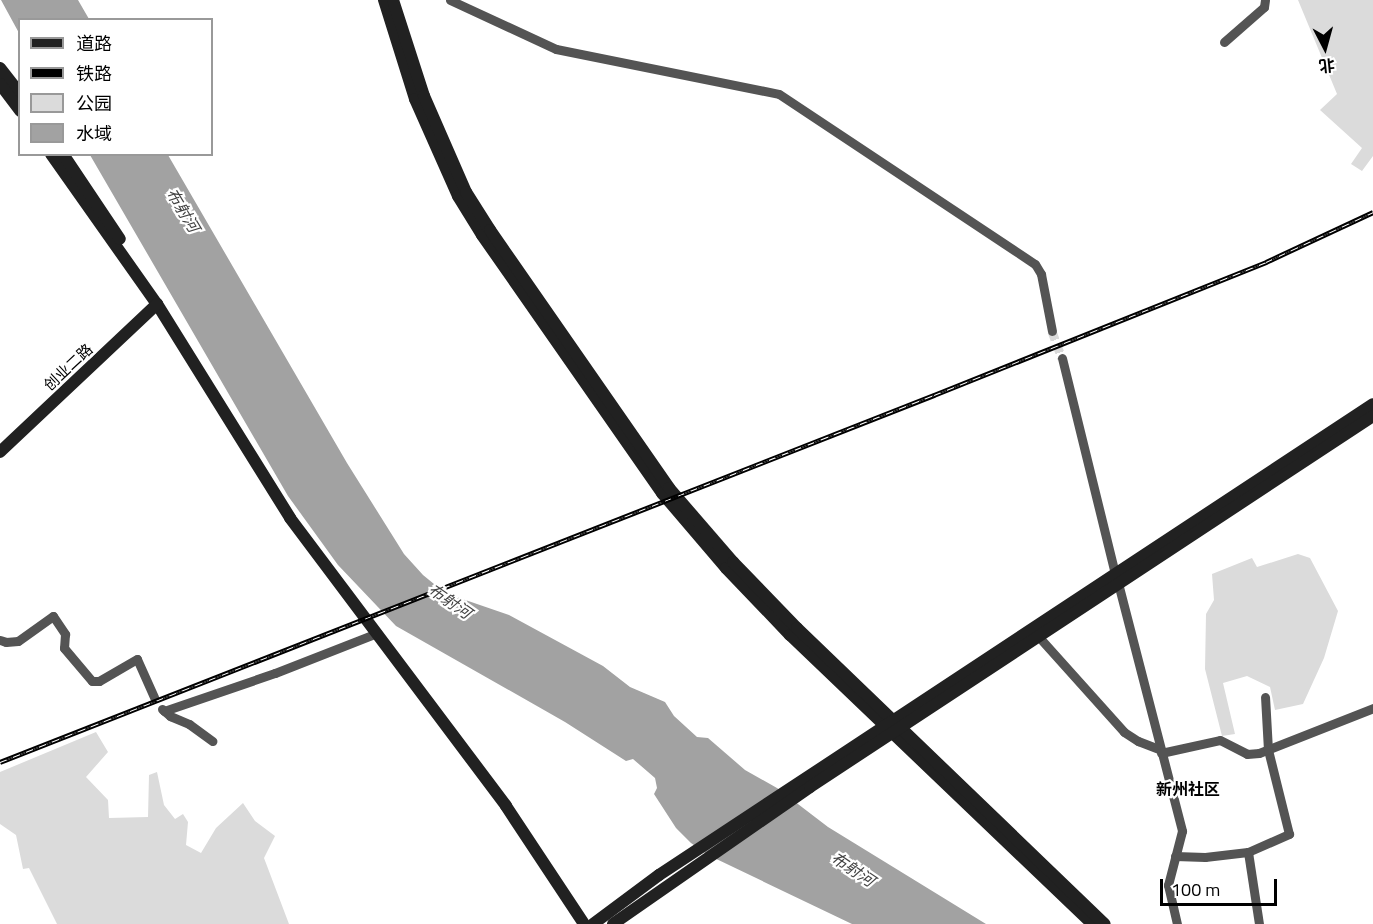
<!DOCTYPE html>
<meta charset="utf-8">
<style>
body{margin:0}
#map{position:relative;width:1373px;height:924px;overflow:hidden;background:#fff;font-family:"Titillium Web","Noto Sans SC",sans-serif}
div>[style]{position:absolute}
.green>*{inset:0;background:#dbdbdb}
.water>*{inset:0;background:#a2a2a2}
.street-tunnel>*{height:9px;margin-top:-4.5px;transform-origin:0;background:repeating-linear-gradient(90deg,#d9d9d9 0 9px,transparent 0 13.5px)}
.street>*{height:9px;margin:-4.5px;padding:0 4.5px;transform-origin:4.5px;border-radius:4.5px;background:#545454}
.secondary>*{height:12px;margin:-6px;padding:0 6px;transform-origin:6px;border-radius:6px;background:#212121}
.rail>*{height:4.5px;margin-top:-2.25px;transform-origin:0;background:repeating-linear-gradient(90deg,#fff 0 7px,#000 0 14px);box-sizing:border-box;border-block:2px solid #000}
span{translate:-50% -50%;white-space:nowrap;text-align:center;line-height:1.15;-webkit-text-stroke:4.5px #fff;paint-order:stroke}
.street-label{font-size:15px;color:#000}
.water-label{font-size:16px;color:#434343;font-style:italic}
.neighbourhood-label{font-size:16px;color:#000;font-weight:700}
.legend{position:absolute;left:18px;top:18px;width:195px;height:138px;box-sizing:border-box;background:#fff;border:2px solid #999;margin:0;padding:8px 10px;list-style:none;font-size:18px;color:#000}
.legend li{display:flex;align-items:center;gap:12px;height:30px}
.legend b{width:30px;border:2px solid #999}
.north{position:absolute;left:1295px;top:18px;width:60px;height:60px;-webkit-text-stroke:4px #fff;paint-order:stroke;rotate:174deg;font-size:16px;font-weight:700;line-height:24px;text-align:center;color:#000}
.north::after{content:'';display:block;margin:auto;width:21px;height:27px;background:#000;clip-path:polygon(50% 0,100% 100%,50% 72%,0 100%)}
.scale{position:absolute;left:1160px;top:879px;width:117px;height:27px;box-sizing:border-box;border:3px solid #000;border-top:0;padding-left:8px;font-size:18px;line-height:21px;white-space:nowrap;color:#000;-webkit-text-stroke:4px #fff;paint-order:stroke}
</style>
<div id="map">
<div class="green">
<i style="clip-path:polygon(1298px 0,1373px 0,1373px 156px,1362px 171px,1351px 164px,1362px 148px,1320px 110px,1337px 94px)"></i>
<i style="clip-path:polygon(1298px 554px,1310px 558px,1338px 611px,1324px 658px,1303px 704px,1275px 710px,1270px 687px,1247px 676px,1223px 683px,1235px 734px,1222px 736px,1205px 669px,1206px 614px,1214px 600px,1212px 574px,1252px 558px,1257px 567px)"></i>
<i style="clip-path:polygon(96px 732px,108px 752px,86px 777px,108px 800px,109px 818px,148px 817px,149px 775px,157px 772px,164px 805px,175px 819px,183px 814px,188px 822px,186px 845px,201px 853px,216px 828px,243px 803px,255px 821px,275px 836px,264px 858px,289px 924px,57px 924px,29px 868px,23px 869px,16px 835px,0 824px,0 772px)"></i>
</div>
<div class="water">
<i style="clip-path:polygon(1px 0,78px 0,89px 19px,20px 20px,19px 33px)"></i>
<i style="clip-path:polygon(90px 155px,168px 155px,347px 463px,404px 554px,423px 575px,445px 593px,509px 615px,603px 666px,630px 687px,665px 702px,674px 716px,697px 737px,708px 738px,745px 770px,777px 788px,828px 827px,986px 924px,852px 924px,708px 855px,691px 843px,676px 828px,654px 794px,657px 788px,655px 778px,633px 759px,626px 761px,565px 722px,396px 626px,338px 565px,288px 496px)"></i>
</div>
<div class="street-tunnel">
<i style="left:1052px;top:331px;width:29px;rotate:70deg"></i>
</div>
<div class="street">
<i style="left:450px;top:0;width:117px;rotate:24.8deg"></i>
<i style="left:556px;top:49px;width:227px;rotate:11.4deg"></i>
<i style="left:779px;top:94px;width:307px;rotate:33.6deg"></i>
<i style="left:1035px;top:264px;width:12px;rotate:59deg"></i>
<i style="left:1041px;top:274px;width:58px;rotate:79.1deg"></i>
<i style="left:1224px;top:42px;width:53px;rotate:-41.2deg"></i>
<i style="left:1264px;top:7px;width:7px;rotate:-82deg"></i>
<i style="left:1062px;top:358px;width:222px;rotate:76.2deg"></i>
<i style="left:1118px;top:583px;width:256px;rotate:75.5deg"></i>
<i style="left:1182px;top:831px;width:56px;rotate:104.5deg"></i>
<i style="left:1168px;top:885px;width:40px;rotate:77deg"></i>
<i style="left:1038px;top:636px;width:129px;rotate:48.1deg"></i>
<i style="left:1124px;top:732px;width:17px;rotate:33deg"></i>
<i style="left:1138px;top:741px;width:25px;rotate:21deg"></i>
<i style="left:0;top:640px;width:6px;rotate:18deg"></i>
<i style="left:6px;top:642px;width:12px;rotate:-5deg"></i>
<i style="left:18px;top:641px;width:43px;rotate:-35.5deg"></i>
<i style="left:53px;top:616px;width:22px;rotate:56deg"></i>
<i style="left:65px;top:634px;width:14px;rotate:94deg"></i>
<i style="left:64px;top:648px;width:43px;rotate:49.7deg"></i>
<i style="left:92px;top:681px;width:7px"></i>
<i style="left:99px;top:681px;width:44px;rotate:-30.1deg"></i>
<i style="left:137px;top:659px;width:42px;rotate:65.9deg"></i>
<i style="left:162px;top:709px;width:11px;rotate:41deg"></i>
<i style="left:170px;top:716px;width:21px;rotate:23deg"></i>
<i style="left:189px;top:724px;width:29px;rotate:36deg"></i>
<i style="left:164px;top:711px;width:117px;rotate:-18.9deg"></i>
<i style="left:275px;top:673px;width:110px;rotate:-21.4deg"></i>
<i style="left:1161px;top:753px;width:60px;rotate:-12.4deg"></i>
<i style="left:1220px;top:740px;width:30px;rotate:27deg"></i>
<i style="left:1247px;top:754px;width:12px;rotate:-5deg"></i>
<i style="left:1259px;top:753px;width:123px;rotate:-21.5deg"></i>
<i style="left:1248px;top:852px;width:45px;rotate:-23.7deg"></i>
<i style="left:1289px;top:834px;width:87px;rotate:-104deg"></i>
<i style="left:1268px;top:750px;width:53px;rotate:-93.2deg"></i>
<i style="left:1175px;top:856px;width:30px;rotate:2deg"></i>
<i style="left:1205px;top:857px;width:43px;rotate:-6.6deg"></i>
<i style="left:1248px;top:852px;width:73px;rotate:81.3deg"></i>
</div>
<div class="secondary">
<i style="left:384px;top:0;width:104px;rotate:72.6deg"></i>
<i style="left:415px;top:99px;width:106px;rotate:66.1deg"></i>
<i style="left:458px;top:196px;width:46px;rotate:58.4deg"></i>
<i style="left:482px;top:235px;width:315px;rotate:55.1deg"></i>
<i style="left:662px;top:493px;width:99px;rotate:49.5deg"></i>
<i style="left:726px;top:568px;width:93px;rotate:46.3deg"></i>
<i style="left:790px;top:635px;width:418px;rotate:43.7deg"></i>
<i style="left:393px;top:0;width:101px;rotate:72.1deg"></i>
<i style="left:424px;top:96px;width:105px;rotate:66.4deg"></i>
<i style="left:466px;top:192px;width:45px;rotate:57.7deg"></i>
<i style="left:490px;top:230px;width:314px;rotate:55.2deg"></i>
<i style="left:669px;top:488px;width:98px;rotate:49.1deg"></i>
<i style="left:733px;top:562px;width:92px;rotate:45.9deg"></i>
<i style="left:797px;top:628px;width:427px;rotate:43.9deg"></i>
<i style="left:0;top:68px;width:33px;rotate:52deg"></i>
<i style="left:0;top:84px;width:34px;rotate:53deg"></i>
<i style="left:51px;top:154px;width:184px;rotate:54.8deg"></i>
<i style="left:157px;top:304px;width:252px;rotate:58.1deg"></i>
<i style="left:290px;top:518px;width:360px;rotate:53.1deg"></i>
<i style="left:506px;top:806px;width:141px;rotate:56.5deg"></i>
<i style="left:63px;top:154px;width:102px;rotate:56.2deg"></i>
<i style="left:0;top:452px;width:216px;rotate:-43.3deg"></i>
<i style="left:593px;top:924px;width:82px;rotate:-36.6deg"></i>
<i style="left:659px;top:875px;width:855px;rotate:-33.41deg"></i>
<i style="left:613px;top:924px;width:240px;rotate:-34.8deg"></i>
<i style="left:810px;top:787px;width:674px;rotate:-33.38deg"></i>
</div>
<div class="rail">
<i style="left:0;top:762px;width:1004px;rotate:-21.45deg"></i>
<i style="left:934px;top:395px;width:358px;rotate:-21.8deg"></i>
<i style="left:1266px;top:262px;width:118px;rotate:-25deg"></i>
</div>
<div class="street-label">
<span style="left:68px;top:367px;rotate:-43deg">创业二路</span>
</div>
<div class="water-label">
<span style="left:183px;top:210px;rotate:59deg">布射河</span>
<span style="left:450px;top:601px;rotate:35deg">布射河</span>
<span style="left:853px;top:869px;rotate:34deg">布射河</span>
</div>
<div class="neighbourhood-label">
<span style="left:1188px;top:789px">新州社区</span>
</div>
<ul class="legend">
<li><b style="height:8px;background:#212121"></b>道路</li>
<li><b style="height:8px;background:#000"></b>铁路</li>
<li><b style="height:16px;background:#dbdbdb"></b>公园</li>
<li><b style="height:16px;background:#a2a2a2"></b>水域</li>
</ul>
<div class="north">北</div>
<div class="scale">100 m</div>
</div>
